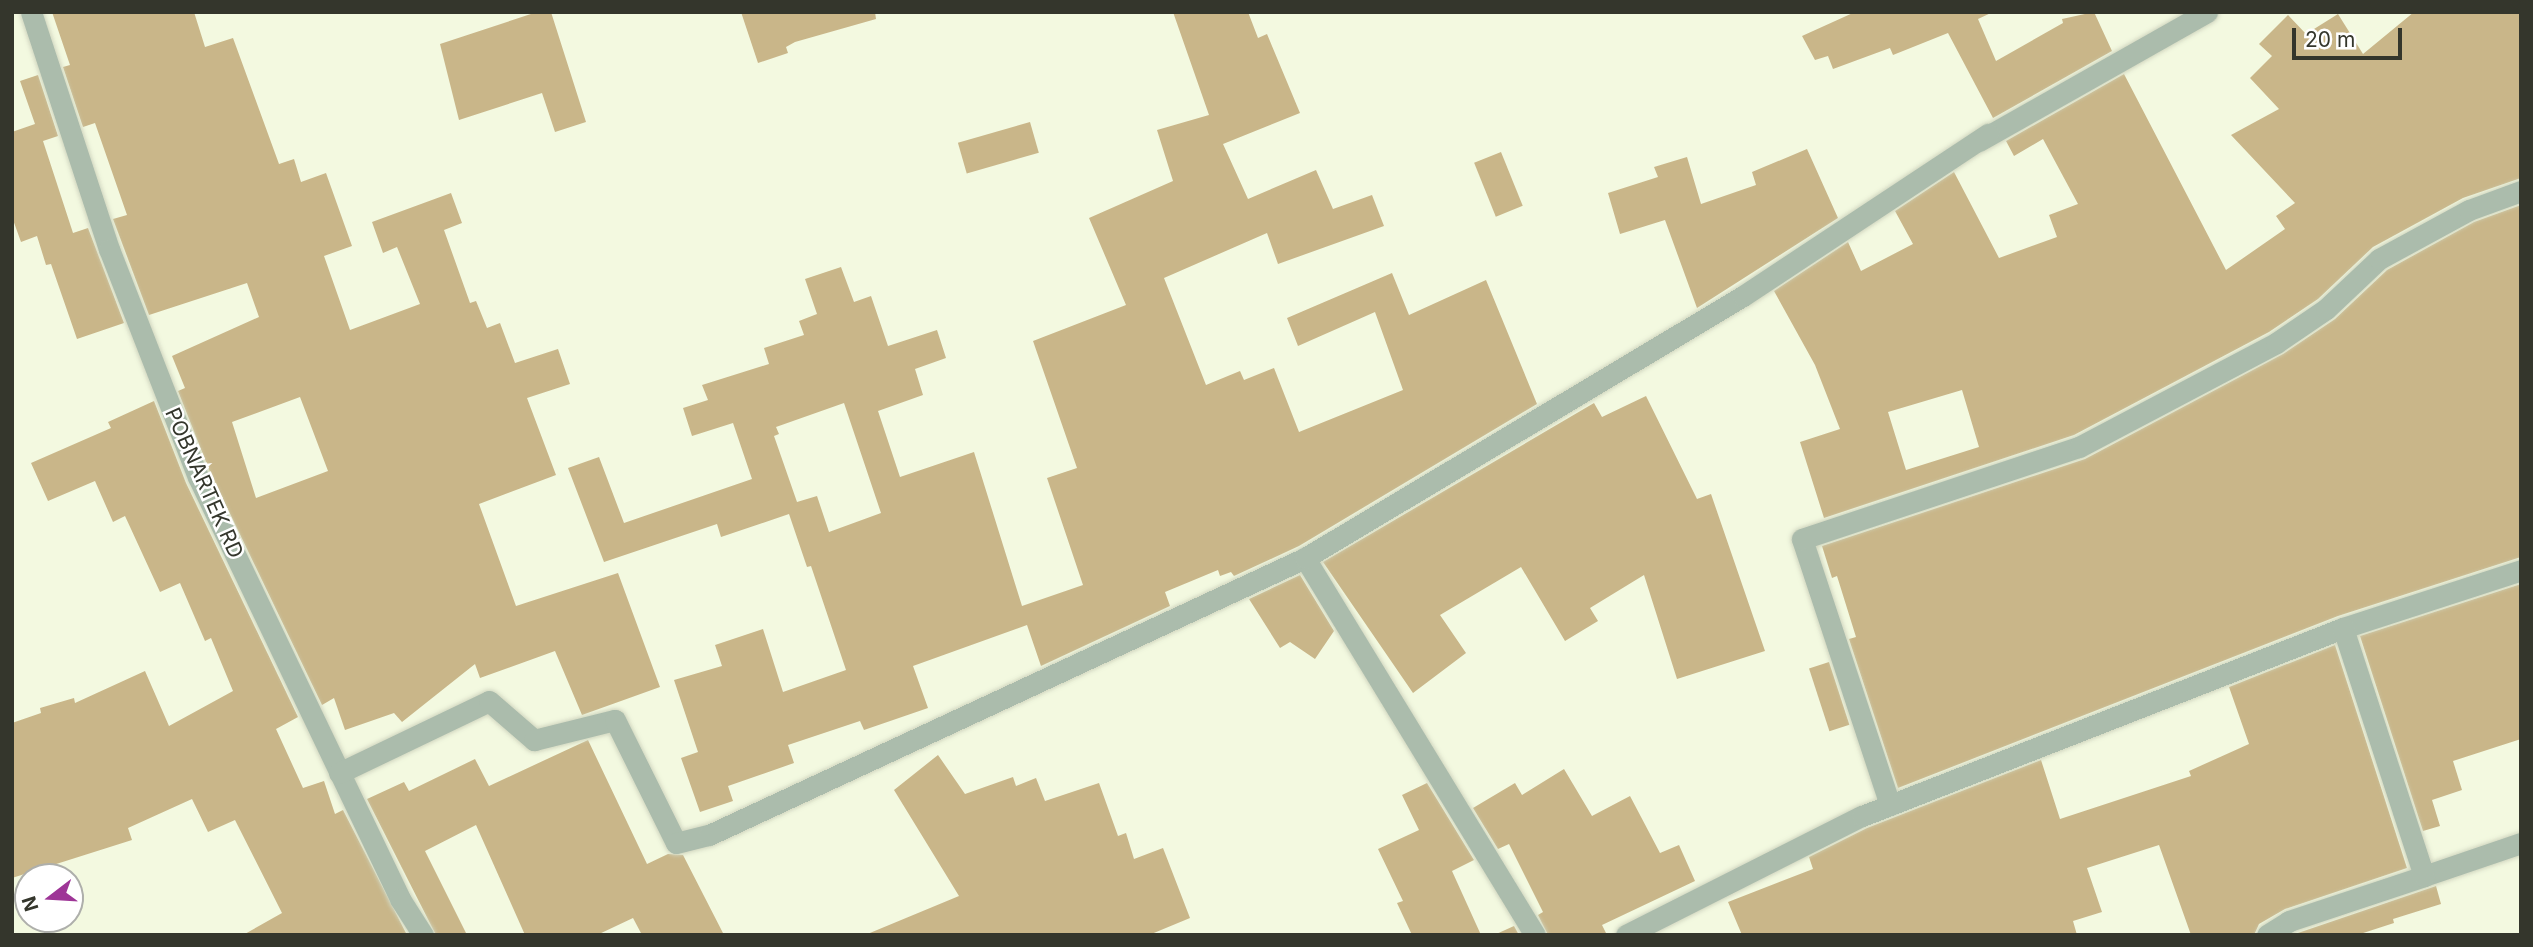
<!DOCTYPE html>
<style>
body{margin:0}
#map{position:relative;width:2533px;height:947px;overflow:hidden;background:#f3f9e0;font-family:Inter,sans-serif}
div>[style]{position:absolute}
.building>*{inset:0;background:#c9b689;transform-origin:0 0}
.roads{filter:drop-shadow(0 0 2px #d1d6c0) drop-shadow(0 0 2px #d1d6c0)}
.street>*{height:21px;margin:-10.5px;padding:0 10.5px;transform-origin:10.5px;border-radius:10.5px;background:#abbcac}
span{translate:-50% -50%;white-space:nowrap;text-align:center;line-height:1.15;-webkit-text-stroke:5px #fff;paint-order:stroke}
.street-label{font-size:21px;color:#34362c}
.frame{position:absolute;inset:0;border:14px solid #34362c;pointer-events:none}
.north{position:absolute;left:14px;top:863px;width:70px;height:70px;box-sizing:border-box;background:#fff;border:2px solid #aeafab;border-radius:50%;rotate:253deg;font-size:19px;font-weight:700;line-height:28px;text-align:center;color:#34362c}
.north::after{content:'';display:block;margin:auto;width:24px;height:32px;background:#9e3597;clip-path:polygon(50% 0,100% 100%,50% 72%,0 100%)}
.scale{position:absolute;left:2292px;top:28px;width:110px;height:32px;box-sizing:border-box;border:4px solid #34362c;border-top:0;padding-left:9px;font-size:21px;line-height:24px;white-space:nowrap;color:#34362c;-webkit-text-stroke:5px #fff;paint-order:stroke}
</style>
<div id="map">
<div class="building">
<i style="clip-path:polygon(evenodd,52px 12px,194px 12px,205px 47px,233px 38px,279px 164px,294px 159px,301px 182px,326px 173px,352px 246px,324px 256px,350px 330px,420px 304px,397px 247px,383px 253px,372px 222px,451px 193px,462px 223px,444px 230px,470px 303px,476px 301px,487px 328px,500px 323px,515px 363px,558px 349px,570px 384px,527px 398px,556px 475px,479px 504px,516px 606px,618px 573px,660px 687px,582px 715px,555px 651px,480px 678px,475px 664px,402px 722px,394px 713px,345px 730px,334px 698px,322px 705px,210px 472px,178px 391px,185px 388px,172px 356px,259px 317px,247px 283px,149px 315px,113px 219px,127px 215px,95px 123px,83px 127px,63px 67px,70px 65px,52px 12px,300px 397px,328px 471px,256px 498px,232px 422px,300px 397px)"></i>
<i style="clip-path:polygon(537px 12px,551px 12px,586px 122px,555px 132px,542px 93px,459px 120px,440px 44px)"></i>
<i style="clip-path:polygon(741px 12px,875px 12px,876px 19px,795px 42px,786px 47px,788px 53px,758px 63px)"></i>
<i style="clip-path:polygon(evenodd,1173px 12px,1248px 12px,1258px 38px,1267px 34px,1300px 113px,1223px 144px,1248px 199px,1316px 170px,1333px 209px,1372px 195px,1384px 226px,1278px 264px,1267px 233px,1164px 278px,1206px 385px,1240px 371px,1244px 380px,1274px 368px,1299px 432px,1403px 390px,1375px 312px,1298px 346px,1287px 318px,1392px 273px,1409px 315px,1486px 280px,1537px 404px,1299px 546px,1234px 576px,1231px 572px,1220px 576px,1218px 570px,1165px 592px,1170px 606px,1041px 666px,1027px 625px,913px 666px,928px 708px,864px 730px,860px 721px,788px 745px,794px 763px,728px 786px,733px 801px,700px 812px,681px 758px,698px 752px,674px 680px,722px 666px,715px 645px,763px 629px,783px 692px,846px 670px,811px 566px,807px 567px,789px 514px,721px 537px,717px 524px,604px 562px,568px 468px,599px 457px,624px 523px,752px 479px,733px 423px,692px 436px,683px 408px,708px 400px,702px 385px,769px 364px,764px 348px,804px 335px,799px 321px,817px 314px,805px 279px,841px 267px,854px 302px,871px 296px,888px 346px,937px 330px,946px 358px,915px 369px,923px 395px,878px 411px,900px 477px,974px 452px,1022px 606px,1083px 585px,1047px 478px,1077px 468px,1033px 341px,1126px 305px,1089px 218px,1173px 181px,1157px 130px,1209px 115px,1173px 12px,844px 403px,881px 513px,829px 532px,817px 496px,797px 502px,774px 436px,779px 434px,776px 427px,844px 403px)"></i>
<i style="clip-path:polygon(1855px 12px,1993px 12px,1978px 19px,1996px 61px,2063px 23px,2062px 19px,2094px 12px,2112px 51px,1993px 118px,1948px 33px,1893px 55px,1890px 48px,1833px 69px,1828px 56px,1815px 60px,1802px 36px)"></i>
<i style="clip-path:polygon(evenodd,2414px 12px,2521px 12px,2521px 178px,2463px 198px,2373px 247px,2318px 299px,2269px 332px,2074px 435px,1824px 518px,1800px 442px,1840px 429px,1815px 365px,1774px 291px,1848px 242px,1861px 271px,1913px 244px,1895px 211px,1954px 172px,1999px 258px,2057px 237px,2049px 215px,2078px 204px,2043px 139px,2014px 156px,2006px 141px,2124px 74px,2226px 270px,2285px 229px,2276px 216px,2295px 203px,2231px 135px,2279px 109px,2250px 78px,2272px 56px,2259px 44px,2288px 15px,2306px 34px,2338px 14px,2363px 54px,2414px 12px,1962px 390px,1979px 447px,1906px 470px,1888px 412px,1962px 390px)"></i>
<i style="clip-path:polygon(38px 75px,58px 136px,43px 141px,73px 233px,88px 228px,124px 323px,77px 339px,51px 264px,46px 265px,37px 236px,21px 242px,12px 217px,12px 132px,35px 124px,20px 81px)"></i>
<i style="left:1030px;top:122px;width:32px;height:75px;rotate:74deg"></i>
<i style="clip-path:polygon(1807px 149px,1838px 218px,1697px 308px,1665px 220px,1620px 234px,1608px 193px,1658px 177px,1654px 167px,1687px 157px,1701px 204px,1756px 185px,1752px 172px)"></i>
<i style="left:1501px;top:152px;width:58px;height:29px;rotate:68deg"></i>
<i style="clip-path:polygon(2521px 205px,2521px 557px,2338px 616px,1898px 788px,1849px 639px,1856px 637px,1837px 576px,1832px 578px,1822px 546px,2085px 459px,2283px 354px,2335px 319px,2387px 270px,2474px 222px)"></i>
<i style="clip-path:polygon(1646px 396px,1697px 499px,1711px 494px,1765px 651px,1677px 679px,1644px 575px,1590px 608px,1598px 621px,1565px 641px,1521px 567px,1440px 615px,1466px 653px,1413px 693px,1323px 562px,1594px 403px,1602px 417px)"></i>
<i style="clip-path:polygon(154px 401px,186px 483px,298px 717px,276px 729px,303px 788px,324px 781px,335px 814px,343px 810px,407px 935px,243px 935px,282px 913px,235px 820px,208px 832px,192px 799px,128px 828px,132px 840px,12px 878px,12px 723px,41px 713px,40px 708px,74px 698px,75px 703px,145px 671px,169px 726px,233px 691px,211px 638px,205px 641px,180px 583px,160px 592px,125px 516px,113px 522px,95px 481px,48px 501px,31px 463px,111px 428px,108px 422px)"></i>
<i style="clip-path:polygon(1300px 575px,1334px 631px,1315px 659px,1290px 642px,1280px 648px,1249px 599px)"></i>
<i style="clip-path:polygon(2521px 584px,2521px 739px,2453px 761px,2462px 790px,2432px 800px,2440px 826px,2423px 831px,2360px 636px)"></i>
<i style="clip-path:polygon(2335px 645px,2407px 868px,2285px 909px,2259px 924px,2254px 935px,2191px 935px,2159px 845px,2087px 868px,2102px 912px,2073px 921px,2077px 935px,1742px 935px,1728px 902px,1813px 869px,1809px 857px,1867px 828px,2041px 760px,2060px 819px,2191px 776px,2189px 771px,2249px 744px,2229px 687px)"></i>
<i style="left:1829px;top:662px;width:66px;height:21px;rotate:72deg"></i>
<i style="clip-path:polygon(588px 740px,647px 864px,668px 854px,683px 855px,724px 935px,642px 935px,633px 918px,597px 935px,525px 935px,476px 825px,425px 851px,467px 935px,436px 935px,367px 799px,404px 782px,409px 791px,475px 759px,489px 786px)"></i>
<i style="clip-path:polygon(938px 755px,965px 794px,1013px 777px,1016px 786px,1036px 778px,1045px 801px,1099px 783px,1118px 836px,1126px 833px,1134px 859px,1163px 848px,1190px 918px,1149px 935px,865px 935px,959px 896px,894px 790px)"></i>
<i style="clip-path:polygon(1564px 769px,1592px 816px,1630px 796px,1660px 853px,1679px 845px,1695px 881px,1602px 925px,1607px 935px,1548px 935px,1538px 915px,1543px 912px,1509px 844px,1498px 849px,1473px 808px,1515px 783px,1522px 795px)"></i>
<i style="clip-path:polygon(1427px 783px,1474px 860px,1452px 871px,1481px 935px,1412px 935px,1397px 903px,1403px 901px,1378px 849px,1419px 830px,1402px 795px)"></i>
<i style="clip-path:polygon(2436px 886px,2441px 904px,2393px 919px,2394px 923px,2357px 935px,2292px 935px)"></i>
<i style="clip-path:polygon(1514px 926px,1519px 935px,1494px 935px)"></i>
</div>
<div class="roads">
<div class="street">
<i style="left:31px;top:12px;width:250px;rotate:71.8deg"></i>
<i style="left:109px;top:249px;width:245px;rotate:68.7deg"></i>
<i style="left:198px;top:477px;width:468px;rotate:64.4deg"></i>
<i style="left:400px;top:899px;width:43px;rotate:57.4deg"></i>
<i style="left:1979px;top:141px;width:262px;rotate:-29.5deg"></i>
<i style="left:339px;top:773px;width:166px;rotate:-25.6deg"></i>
<i style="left:489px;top:701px;width:60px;rotate:40.9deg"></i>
<i style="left:534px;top:740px;width:83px;rotate:-13.9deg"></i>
<i style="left:615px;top:720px;width:137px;rotate:63.6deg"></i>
<i style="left:676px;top:843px;width:34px;rotate:-14deg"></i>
<i style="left:709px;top:835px;width:657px;rotate:-24.93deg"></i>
<i style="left:1890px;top:805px;width:280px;rotate:-108.3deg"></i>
<i style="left:1802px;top:539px;width:292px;rotate:-18.4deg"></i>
<i style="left:2079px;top:447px;width:223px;rotate:-27.8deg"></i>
<i style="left:2276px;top:343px;width:60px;rotate:-34.2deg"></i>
<i style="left:2326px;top:309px;width:73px;rotate:-43.3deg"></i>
<i style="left:2379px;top:259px;width:102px;rotate:-28.6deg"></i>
<i style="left:2469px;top:210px;width:55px;rotate:-20.1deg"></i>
<i style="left:2424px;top:876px;width:102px;rotate:-18.8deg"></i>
<i style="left:1535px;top:935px;width:442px;rotate:-121.4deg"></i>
<i style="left:1305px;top:558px;width:510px;rotate:-30.89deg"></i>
<i style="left:1743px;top:296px;width:294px;rotate:-33.5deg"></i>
<i style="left:1626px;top:935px;width:264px;rotate:-26.8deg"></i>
<i style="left:1862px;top:816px;width:516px;rotate:-21.35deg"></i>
<i style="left:2343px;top:628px;width:187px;rotate:-18deg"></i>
<i style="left:2267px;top:935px;width:26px;rotate:-32deg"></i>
<i style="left:2289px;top:921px;width:142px;rotate:-18.4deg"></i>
<i style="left:2424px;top:876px;width:261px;rotate:-108.1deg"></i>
</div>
</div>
<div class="street-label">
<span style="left:204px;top:483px;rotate:66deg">POBNARTEK RD</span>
</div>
<div class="frame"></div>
<div class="north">N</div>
<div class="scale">20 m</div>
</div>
